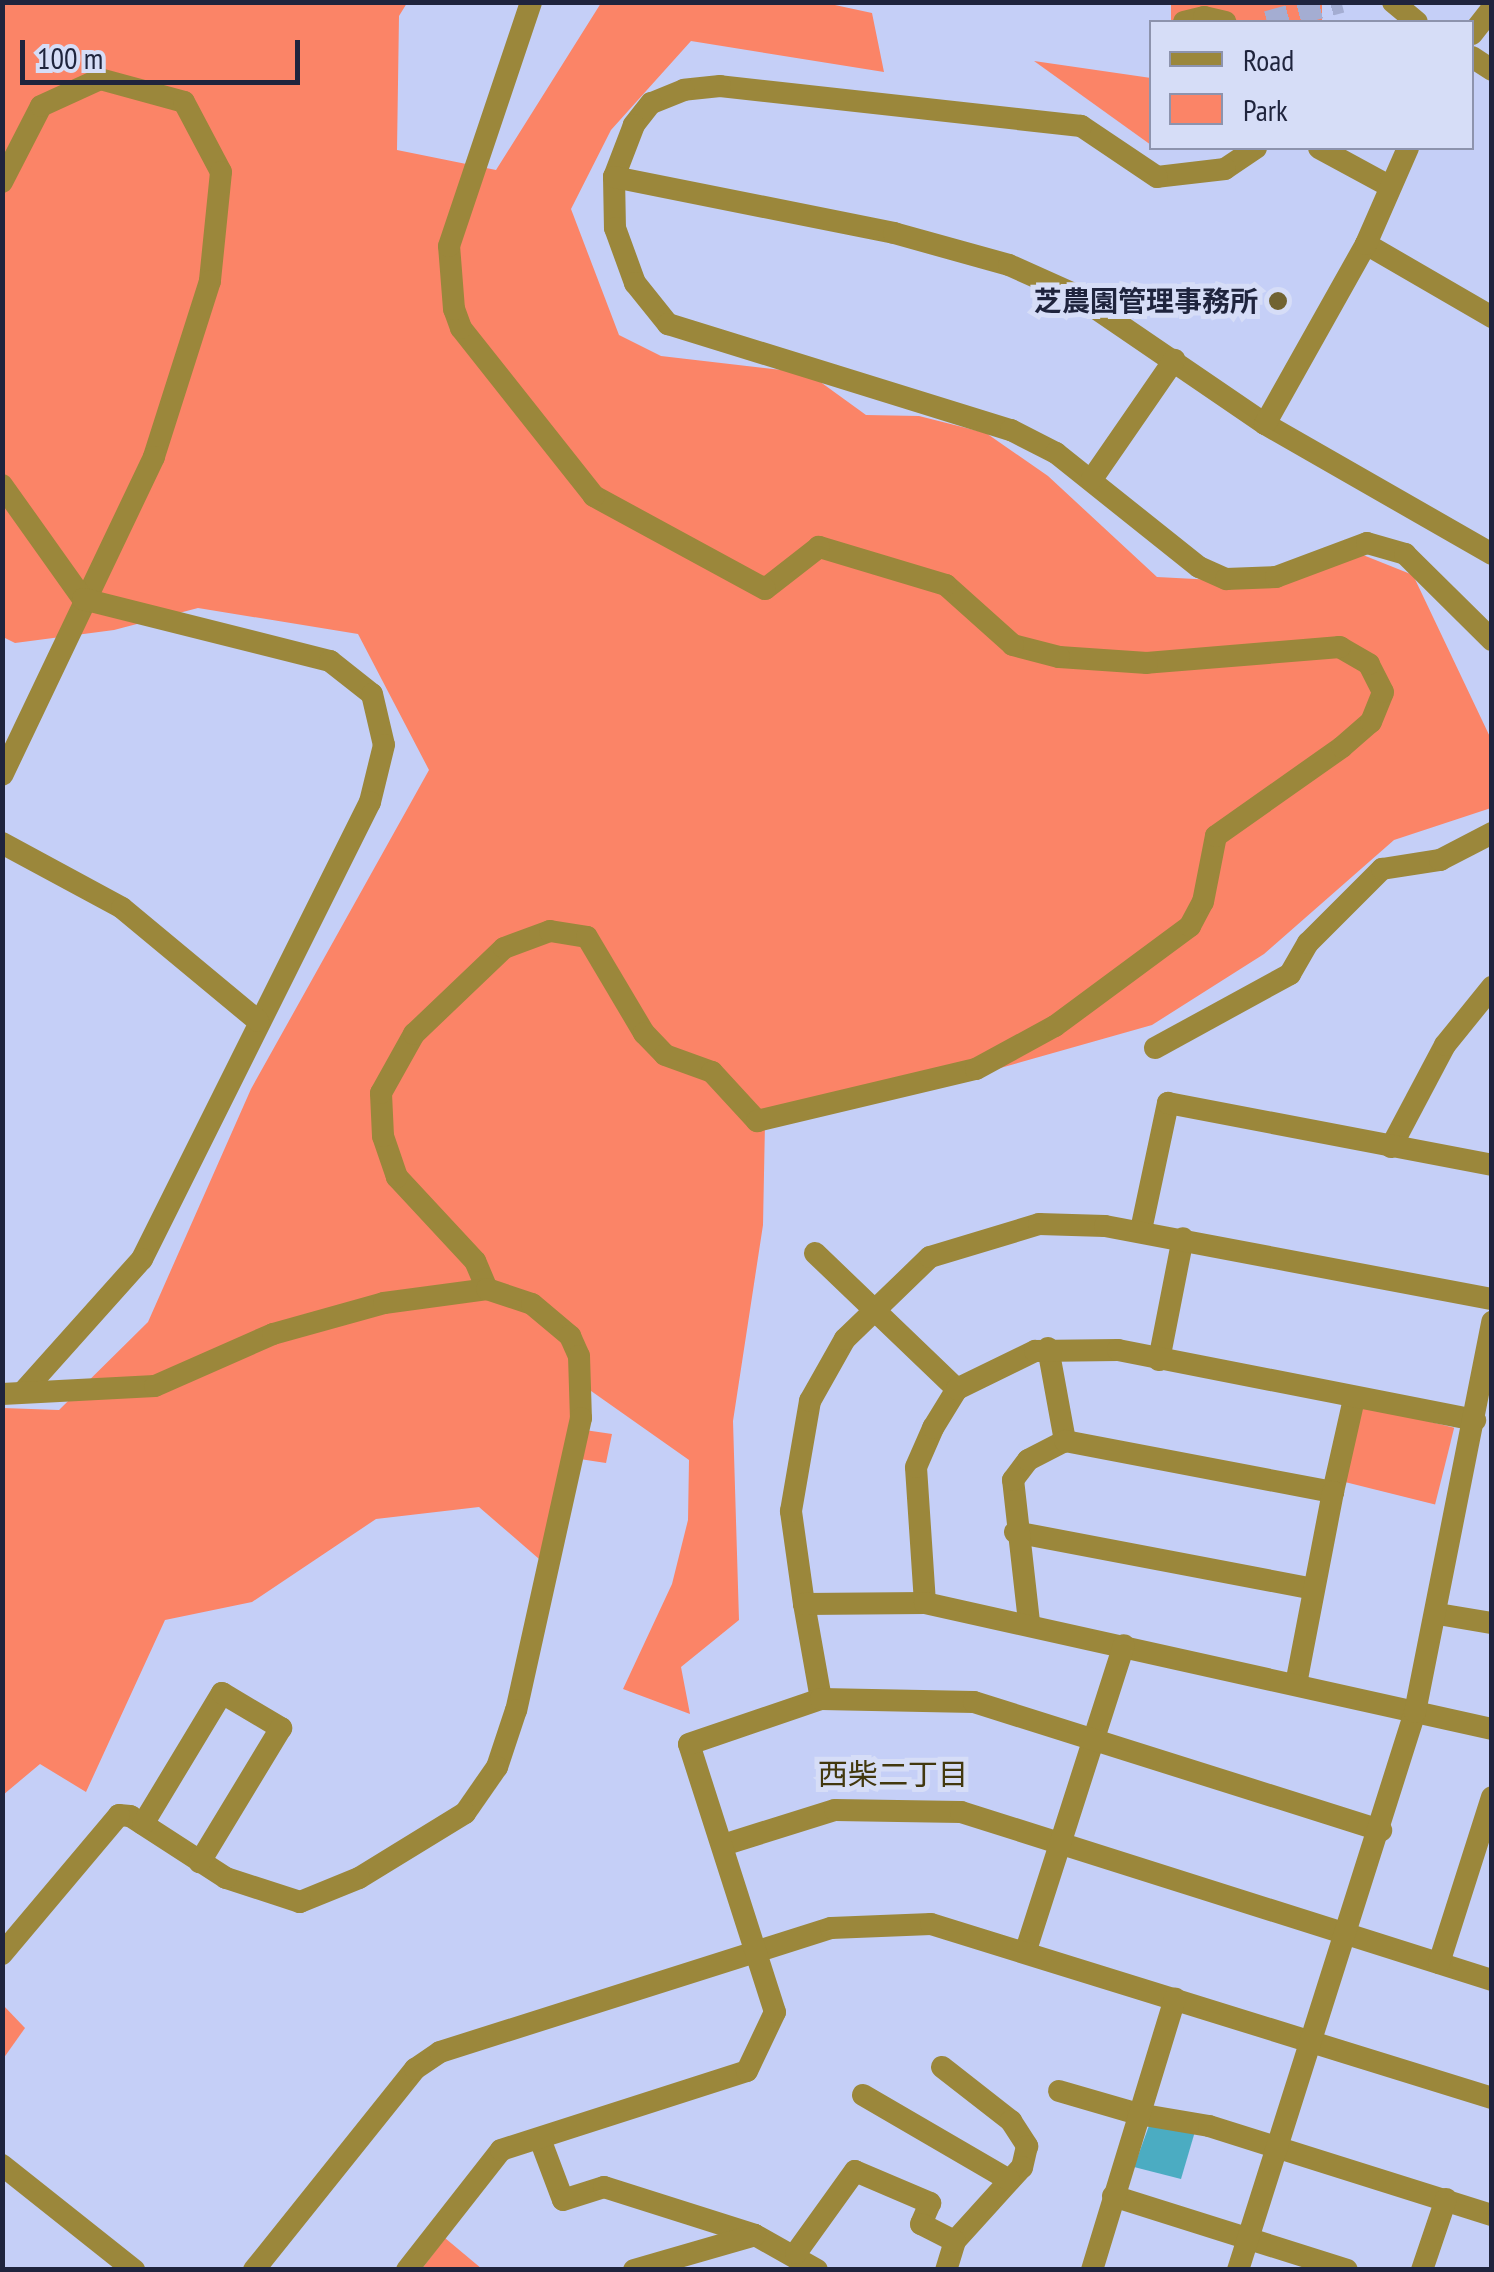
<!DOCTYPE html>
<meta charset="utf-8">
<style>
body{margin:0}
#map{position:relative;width:1494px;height:2272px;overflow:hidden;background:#c5cff7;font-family:"PT Sans Narrow","Noto Sans JP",sans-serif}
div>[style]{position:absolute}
.green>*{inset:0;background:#fb8467;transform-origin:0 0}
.water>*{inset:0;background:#4bacc2}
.street-tunnel>*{height:22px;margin-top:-11px;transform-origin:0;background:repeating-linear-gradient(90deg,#a4add2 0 22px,transparent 0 33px)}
.street>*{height:22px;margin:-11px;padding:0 11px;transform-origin:11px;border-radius:11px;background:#9b873b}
.dots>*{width:28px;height:28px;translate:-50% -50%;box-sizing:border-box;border:5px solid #d6ddf7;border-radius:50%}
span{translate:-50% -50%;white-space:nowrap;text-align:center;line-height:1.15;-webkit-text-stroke:10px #d6ddf7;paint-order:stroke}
.poi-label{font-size:28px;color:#1f243d;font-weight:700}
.right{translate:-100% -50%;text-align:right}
.neighbourhood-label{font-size:30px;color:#42380e}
.frame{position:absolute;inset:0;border:5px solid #1f243d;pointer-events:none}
.legend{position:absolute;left:1149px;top:20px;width:325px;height:130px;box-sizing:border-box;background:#d6ddf7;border:2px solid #8d93ad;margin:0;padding:12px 18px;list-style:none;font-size:30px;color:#1f243d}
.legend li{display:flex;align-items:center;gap:20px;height:50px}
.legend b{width:50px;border:2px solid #8d93ad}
.scale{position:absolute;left:20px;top:40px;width:280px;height:45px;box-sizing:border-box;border:5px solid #1f243d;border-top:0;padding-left:12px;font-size:30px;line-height:35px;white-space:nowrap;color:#1f243d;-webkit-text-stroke:8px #d6ddf7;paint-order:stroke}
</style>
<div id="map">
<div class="green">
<i style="clip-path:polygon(821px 2px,872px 13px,884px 72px,691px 41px,611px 130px,571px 209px,619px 335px,661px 356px,808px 373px,866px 415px,919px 416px,986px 433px,1048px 476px,1157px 577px,1253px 582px,1353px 551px,1413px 575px,1491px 739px,1491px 808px,1394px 840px,1264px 954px,1152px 1025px,891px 1099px,765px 1123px,763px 1225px,733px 1421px,739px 1620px,681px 1667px,690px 1714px,623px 1689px,672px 1584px,688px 1520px,689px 1460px,584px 1386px,578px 1429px,612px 1434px,606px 1463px,573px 1458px,546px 1565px,479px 1507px,376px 1519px,252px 1602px,165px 1620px,86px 1792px,40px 1764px,3px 1795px,3px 1408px,59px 1410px,148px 1322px,251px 1089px,429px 770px,358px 634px,198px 608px,114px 630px,15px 643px,3px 637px,3px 3px,407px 3px,399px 16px,397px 150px,496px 170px,601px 3px)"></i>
<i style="left:1171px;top:3px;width:151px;height:19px"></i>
<i style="clip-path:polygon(1034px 61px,1151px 78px,1151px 145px)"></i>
<i style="left:1363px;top:1405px;width:94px;height:79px;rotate:14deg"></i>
<i style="clip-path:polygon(3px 2005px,25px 2028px,3px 2059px)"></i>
<i style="clip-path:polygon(445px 2238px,482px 2269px,421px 2270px)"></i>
</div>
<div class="water">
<i style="clip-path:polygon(1150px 2123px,1196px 2128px,1181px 2179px,1134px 2167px)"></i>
</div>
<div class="street-tunnel">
<i style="left:1267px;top:22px;width:77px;rotate:-15.1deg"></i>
</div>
<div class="street">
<i style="left:1393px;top:2px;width:31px;rotate:40deg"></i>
<i style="left:1184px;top:22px;width:21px;rotate:-14deg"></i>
<i style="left:1204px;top:17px;width:22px;rotate:13deg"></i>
<i style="left:1472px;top:34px;width:33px;rotate:-52deg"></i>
<i style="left:1472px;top:57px;width:24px;rotate:33deg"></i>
<i style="left:1256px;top:148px;width:37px;rotate:146deg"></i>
<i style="left:1225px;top:169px;width:68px;rotate:173.3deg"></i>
<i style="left:1157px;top:177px;width:92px;rotate:-146.1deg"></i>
<i style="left:1081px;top:126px;width:363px;rotate:-173.7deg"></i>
<i style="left:720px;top:86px;width:36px;rotate:174deg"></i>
<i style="left:684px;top:90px;width:35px;rotate:158deg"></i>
<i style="left:651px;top:103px;width:28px;rotate:128deg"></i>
<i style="left:634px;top:125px;width:56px;rotate:111deg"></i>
<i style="left:614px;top:177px;width:51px;rotate:88.9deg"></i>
<i style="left:615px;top:228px;width:59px;rotate:70deg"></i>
<i style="left:635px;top:283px;width:53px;rotate:51.2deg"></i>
<i style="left:668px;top:324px;width:359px;rotate:17.2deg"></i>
<i style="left:1011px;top:430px;width:51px;rotate:27.1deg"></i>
<i style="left:1056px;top:453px;width:183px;rotate:38.6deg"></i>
<i style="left:1199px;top:567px;width:30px;rotate:24deg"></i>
<i style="left:1226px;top:579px;width:50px;rotate:-2.3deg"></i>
<i style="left:1276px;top:577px;width:97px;rotate:-20.5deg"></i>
<i style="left:1367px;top:543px;width:40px;rotate:16deg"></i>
<i style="left:1405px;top:554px;width:122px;rotate:44.7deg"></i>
<i style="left:1319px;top:148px;width:80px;rotate:28.5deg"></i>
<i style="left:614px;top:177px;width:286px;rotate:11.3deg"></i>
<i style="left:894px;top:233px;width:119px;rotate:15.5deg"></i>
<i style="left:1009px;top:265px;width:73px;rotate:24.1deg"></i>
<i style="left:1076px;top:295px;width:229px;rotate:34.3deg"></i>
<i style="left:1265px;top:424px;width:262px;rotate:29.8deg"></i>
<i style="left:2px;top:182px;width:85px;rotate:-62.8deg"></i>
<i style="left:41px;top:106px;width:65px;rotate:-24.6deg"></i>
<i style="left:100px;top:79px;width:87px;rotate:15.3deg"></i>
<i style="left:184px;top:102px;width:79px;rotate:62.1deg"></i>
<i style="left:221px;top:172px;width:110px;rotate:95.8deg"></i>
<i style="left:210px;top:281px;width:185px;rotate:107.7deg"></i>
<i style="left:154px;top:457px;width:352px;rotate:115.5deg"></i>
<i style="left:1366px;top:244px;width:146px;rotate:30.1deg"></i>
<i style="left:1265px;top:424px;width:206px;rotate:-60.7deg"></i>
<i style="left:1366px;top:244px;width:105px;rotate:-66.4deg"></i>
<i style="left:1092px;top:479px;width:145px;rotate:-55.4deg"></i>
<i style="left:2px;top:485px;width:140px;rotate:54.6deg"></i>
<i style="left:83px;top:599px;width:255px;rotate:14.1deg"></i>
<i style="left:330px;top:661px;width:53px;rotate:38.2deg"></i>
<i style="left:372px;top:694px;width:52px;rotate:76.8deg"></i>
<i style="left:384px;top:745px;width:59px;rotate:103.8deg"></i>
<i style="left:370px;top:802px;width:511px;rotate:116.51deg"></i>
<i style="left:142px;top:1259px;width:178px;rotate:131.8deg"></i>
<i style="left:2px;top:843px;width:136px;rotate:28.4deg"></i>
<i style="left:122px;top:908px;width:177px;rotate:39.7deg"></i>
<i style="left:1155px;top:1048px;width:154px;rotate:-28.7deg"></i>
<i style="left:1290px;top:974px;width:36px;rotate:-60deg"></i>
<i style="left:1308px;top:943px;width:105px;rotate:-45deg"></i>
<i style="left:1382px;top:869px;width:59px;rotate:-8.8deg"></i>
<i style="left:1440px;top:860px;width:59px;rotate:-27.4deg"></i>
<i style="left:1391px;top:1147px;width:115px;rotate:-62.1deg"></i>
<i style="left:1445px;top:1045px;width:75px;rotate:-51deg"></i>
<i style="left:1141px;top:1230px;width:130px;rotate:-78deg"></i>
<i style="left:1168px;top:1103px;width:330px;rotate:10.8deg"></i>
<i style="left:815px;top:1253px;width:197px;rotate:43.8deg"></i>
<i style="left:487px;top:1289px;width:30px;rotate:-113deg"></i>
<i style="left:475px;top:1261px;width:115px;rotate:-132.9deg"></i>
<i style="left:397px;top:1177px;width:43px;rotate:-108.9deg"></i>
<i style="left:383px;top:1136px;width:43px;rotate:-92.7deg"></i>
<i style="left:381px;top:1093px;width:68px;rotate:-60.8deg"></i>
<i style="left:414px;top:1034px;width:124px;rotate:-43.7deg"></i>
<i style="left:504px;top:948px;width:49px;rotate:-20.3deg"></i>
<i style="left:550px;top:931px;width:37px;rotate:9deg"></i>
<i style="left:587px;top:937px;width:112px;rotate:59.3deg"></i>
<i style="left:644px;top:1033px;width:30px;rotate:46deg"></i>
<i style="left:665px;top:1055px;width:50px;rotate:19.9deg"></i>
<i style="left:712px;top:1072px;width:67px;rotate:47.4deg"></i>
<i style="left:757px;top:1121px;width:225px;rotate:-13.4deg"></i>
<i style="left:976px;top:1069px;width:90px;rotate:-28.6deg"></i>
<i style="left:1055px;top:1026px;width:168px;rotate:-36.5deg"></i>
<i style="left:1190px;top:926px;width:27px;rotate:-62deg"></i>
<i style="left:1203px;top:902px;width:67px;rotate:-78.9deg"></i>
<i style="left:1216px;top:836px;width:154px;rotate:-35.2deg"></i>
<i style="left:1342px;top:747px;width:38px;rotate:-41deg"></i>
<i style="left:1371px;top:722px;width:32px;rotate:-68deg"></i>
<i style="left:1383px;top:692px;width:31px;rotate:-117deg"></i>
<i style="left:1369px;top:664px;width:34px;rotate:-150deg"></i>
<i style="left:1340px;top:647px;width:194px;rotate:175.3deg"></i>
<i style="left:1147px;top:663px;width:88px;rotate:-176.1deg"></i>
<i style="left:1059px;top:657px;width:48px;rotate:-165.4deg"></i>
<i style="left:1013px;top:645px;width:90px;rotate:-138.2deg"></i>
<i style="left:946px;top:585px;width:133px;rotate:-163.3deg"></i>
<i style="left:819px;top:547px;width:68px;rotate:142.1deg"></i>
<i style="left:765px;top:589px;width:195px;rotate:-151.5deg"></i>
<i style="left:594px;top:496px;width:214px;rotate:-128.4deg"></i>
<i style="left:461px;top:328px;width:20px;rotate:-110deg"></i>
<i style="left:454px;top:309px;width:63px;rotate:-94.5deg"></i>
<i style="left:449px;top:246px;width:257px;rotate:-71.4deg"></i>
<i style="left:1048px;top:1348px;width:95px;rotate:79.6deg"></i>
<i style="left:1159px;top:1360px;width:124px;rotate:-78.9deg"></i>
<i style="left:2px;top:1394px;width:153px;rotate:-3deg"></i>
<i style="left:155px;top:1386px;width:129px;rotate:-23.8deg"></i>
<i style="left:273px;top:1334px;width:115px;rotate:-15.6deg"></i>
<i style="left:384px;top:1303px;width:104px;rotate:-7.7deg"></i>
<i style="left:487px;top:1289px;width:47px;rotate:18.4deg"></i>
<i style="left:532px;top:1304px;width:50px;rotate:40.1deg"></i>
<i style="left:570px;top:1336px;width:22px;rotate:66deg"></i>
<i style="left:579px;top:1356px;width:62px;rotate:88.2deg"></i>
<i style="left:581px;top:1418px;width:299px;rotate:102.5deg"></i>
<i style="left:516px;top:1710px;width:60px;rotate:108.4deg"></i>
<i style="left:497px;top:1767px;width:56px;rotate:124.8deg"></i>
<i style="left:465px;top:1813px;width:124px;rotate:148.5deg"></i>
<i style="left:359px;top:1878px;width:64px;rotate:157.9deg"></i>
<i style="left:300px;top:1902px;width:78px;rotate:-162deg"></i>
<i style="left:226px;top:1878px;width:114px;rotate:-147.1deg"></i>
<i style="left:130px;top:1816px;width:11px;rotate:-175deg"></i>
<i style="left:119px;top:1815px;width:182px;rotate:130.1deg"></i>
<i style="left:1333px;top:1492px;width:95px;rotate:-77.3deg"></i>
<i style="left:1015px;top:1532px;width:303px;rotate:10.8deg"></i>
<i style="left:925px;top:1603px;width:136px;rotate:-93.8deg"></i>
<i style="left:916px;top:1467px;width:43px;rotate:-66.4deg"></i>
<i style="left:933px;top:1428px;width:46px;rotate:-58.4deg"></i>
<i style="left:957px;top:1389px;width:87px;rotate:-26deg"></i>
<i style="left:1035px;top:1351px;width:83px;rotate:-0.7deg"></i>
<i style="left:1118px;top:1350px;width:364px;rotate:11.1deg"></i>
<i style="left:804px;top:1604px;width:94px;rotate:-98deg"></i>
<i style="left:791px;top:1511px;width:112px;rotate:-80.2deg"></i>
<i style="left:810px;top:1401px;width:71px;rotate:-60.6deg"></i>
<i style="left:845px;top:1339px;width:118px;rotate:-44deg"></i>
<i style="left:930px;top:1257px;width:114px;rotate:-16.8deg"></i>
<i style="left:1039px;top:1224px;width:66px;rotate:1.7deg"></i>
<i style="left:1105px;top:1226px;width:394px;rotate:10.7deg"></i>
<i style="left:1438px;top:1614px;width:55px;rotate:9.5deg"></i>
<i style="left:1029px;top:1622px;width:143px;rotate:-96.4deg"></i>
<i style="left:1013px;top:1480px;width:25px;rotate:-53deg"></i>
<i style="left:1028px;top:1460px;width:42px;rotate:-27.2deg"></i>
<i style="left:1065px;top:1441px;width:273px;rotate:10.8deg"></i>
<i style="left:1333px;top:1492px;width:196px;rotate:100.9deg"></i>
<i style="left:821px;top:1699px;width:97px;rotate:-100.1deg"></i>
<i style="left:804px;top:1604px;width:121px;rotate:-0.5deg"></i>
<i style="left:925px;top:1603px;width:581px;rotate:12.53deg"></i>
<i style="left:143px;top:1824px;width:153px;rotate:-58.9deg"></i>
<i style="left:222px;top:1693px;width:69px;rotate:30.7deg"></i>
<i style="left:281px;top:1728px;width:157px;rotate:121.2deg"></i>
<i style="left:723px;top:1845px;width:117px;rotate:-17.4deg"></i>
<i style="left:835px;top:1810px;width:126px;rotate:0.9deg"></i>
<i style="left:961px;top:1812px;width:557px;rotate:17.56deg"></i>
<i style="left:1026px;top:1950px;width:320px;rotate:-72.2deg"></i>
<i style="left:1439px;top:1963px;width:174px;rotate:-72.3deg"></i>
<i style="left:942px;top:2067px;width:88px;rotate:38deg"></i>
<i style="left:1011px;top:2121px;width:30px;rotate:57deg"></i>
<i style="left:1027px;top:2146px;width:22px;rotate:103deg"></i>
<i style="left:1022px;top:2167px;width:100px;rotate:132.2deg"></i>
<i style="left:955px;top:2241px;width:30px;rotate:107deg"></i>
<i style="left:1059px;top:2091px;width:82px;rotate:16.2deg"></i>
<i style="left:1138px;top:2114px;width:72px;rotate:9.6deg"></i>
<i style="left:1209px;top:2126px;width:297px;rotate:17.5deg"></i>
<i style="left:863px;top:2095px;width:169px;rotate:30.2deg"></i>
<i style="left:540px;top:2139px;width:65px;rotate:69.3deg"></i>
<i style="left:563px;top:2200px;width:43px;rotate:-17.6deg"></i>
<i style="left:604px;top:2187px;width:158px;rotate:17.6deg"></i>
<i style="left:755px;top:2235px;width:71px;rotate:29.4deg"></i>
<i style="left:2px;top:2165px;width:169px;rotate:38.5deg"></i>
<i style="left:1113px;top:2196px;width:245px;rotate:17.5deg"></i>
<i style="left:796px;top:2253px;width:101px;rotate:-54.3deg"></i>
<i style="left:855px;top:2171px;width:82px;rotate:23.1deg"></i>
<i style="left:930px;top:2203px;width:23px;rotate:113deg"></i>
<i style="left:921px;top:2224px;width:38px;rotate:27deg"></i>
<i style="left:254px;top:2270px;width:258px;rotate:-51.3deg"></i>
<i style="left:415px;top:2069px;width:30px;rotate:-34deg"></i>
<i style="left:440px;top:2052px;width:410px;rotate:-17.6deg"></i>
<i style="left:831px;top:1928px;width:100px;rotate:-2.3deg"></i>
<i style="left:931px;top:1924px;width:587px;rotate:17.23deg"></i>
<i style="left:407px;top:2270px;width:152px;rotate:-51.9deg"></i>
<i style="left:501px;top:2150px;width:258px;rotate:-17.8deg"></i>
<i style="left:747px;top:2071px;width:65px;rotate:-64.6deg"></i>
<i style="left:775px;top:2012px;width:281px;rotate:-107.8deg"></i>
<i style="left:689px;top:1744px;width:139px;rotate:-18.8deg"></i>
<i style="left:821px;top:1699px;width:153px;rotate:1.1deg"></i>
<i style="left:974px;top:1702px;width:427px;rotate:17.5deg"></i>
<i style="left:634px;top:2270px;width:126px;rotate:-16.1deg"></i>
<i style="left:1092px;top:2270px;width:284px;rotate:-73deg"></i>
<i style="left:1238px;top:2270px;width:585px;rotate:-72.4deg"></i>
<i style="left:1415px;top:1712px;width:398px;rotate:-78.8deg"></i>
<i style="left:1422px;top:2270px;width:75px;rotate:-71.3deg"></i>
</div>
<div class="dots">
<i style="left:1278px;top:301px;background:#716331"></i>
</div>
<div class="poi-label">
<span class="right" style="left:1258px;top:301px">芝農園管理事務所</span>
</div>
<div class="neighbourhood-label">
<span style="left:893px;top:1774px">西柴二丁目</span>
</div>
<div class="frame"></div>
<ul class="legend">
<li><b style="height:12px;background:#9b873b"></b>Road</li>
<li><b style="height:28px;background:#fb8467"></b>Park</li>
</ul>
<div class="scale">100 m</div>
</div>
